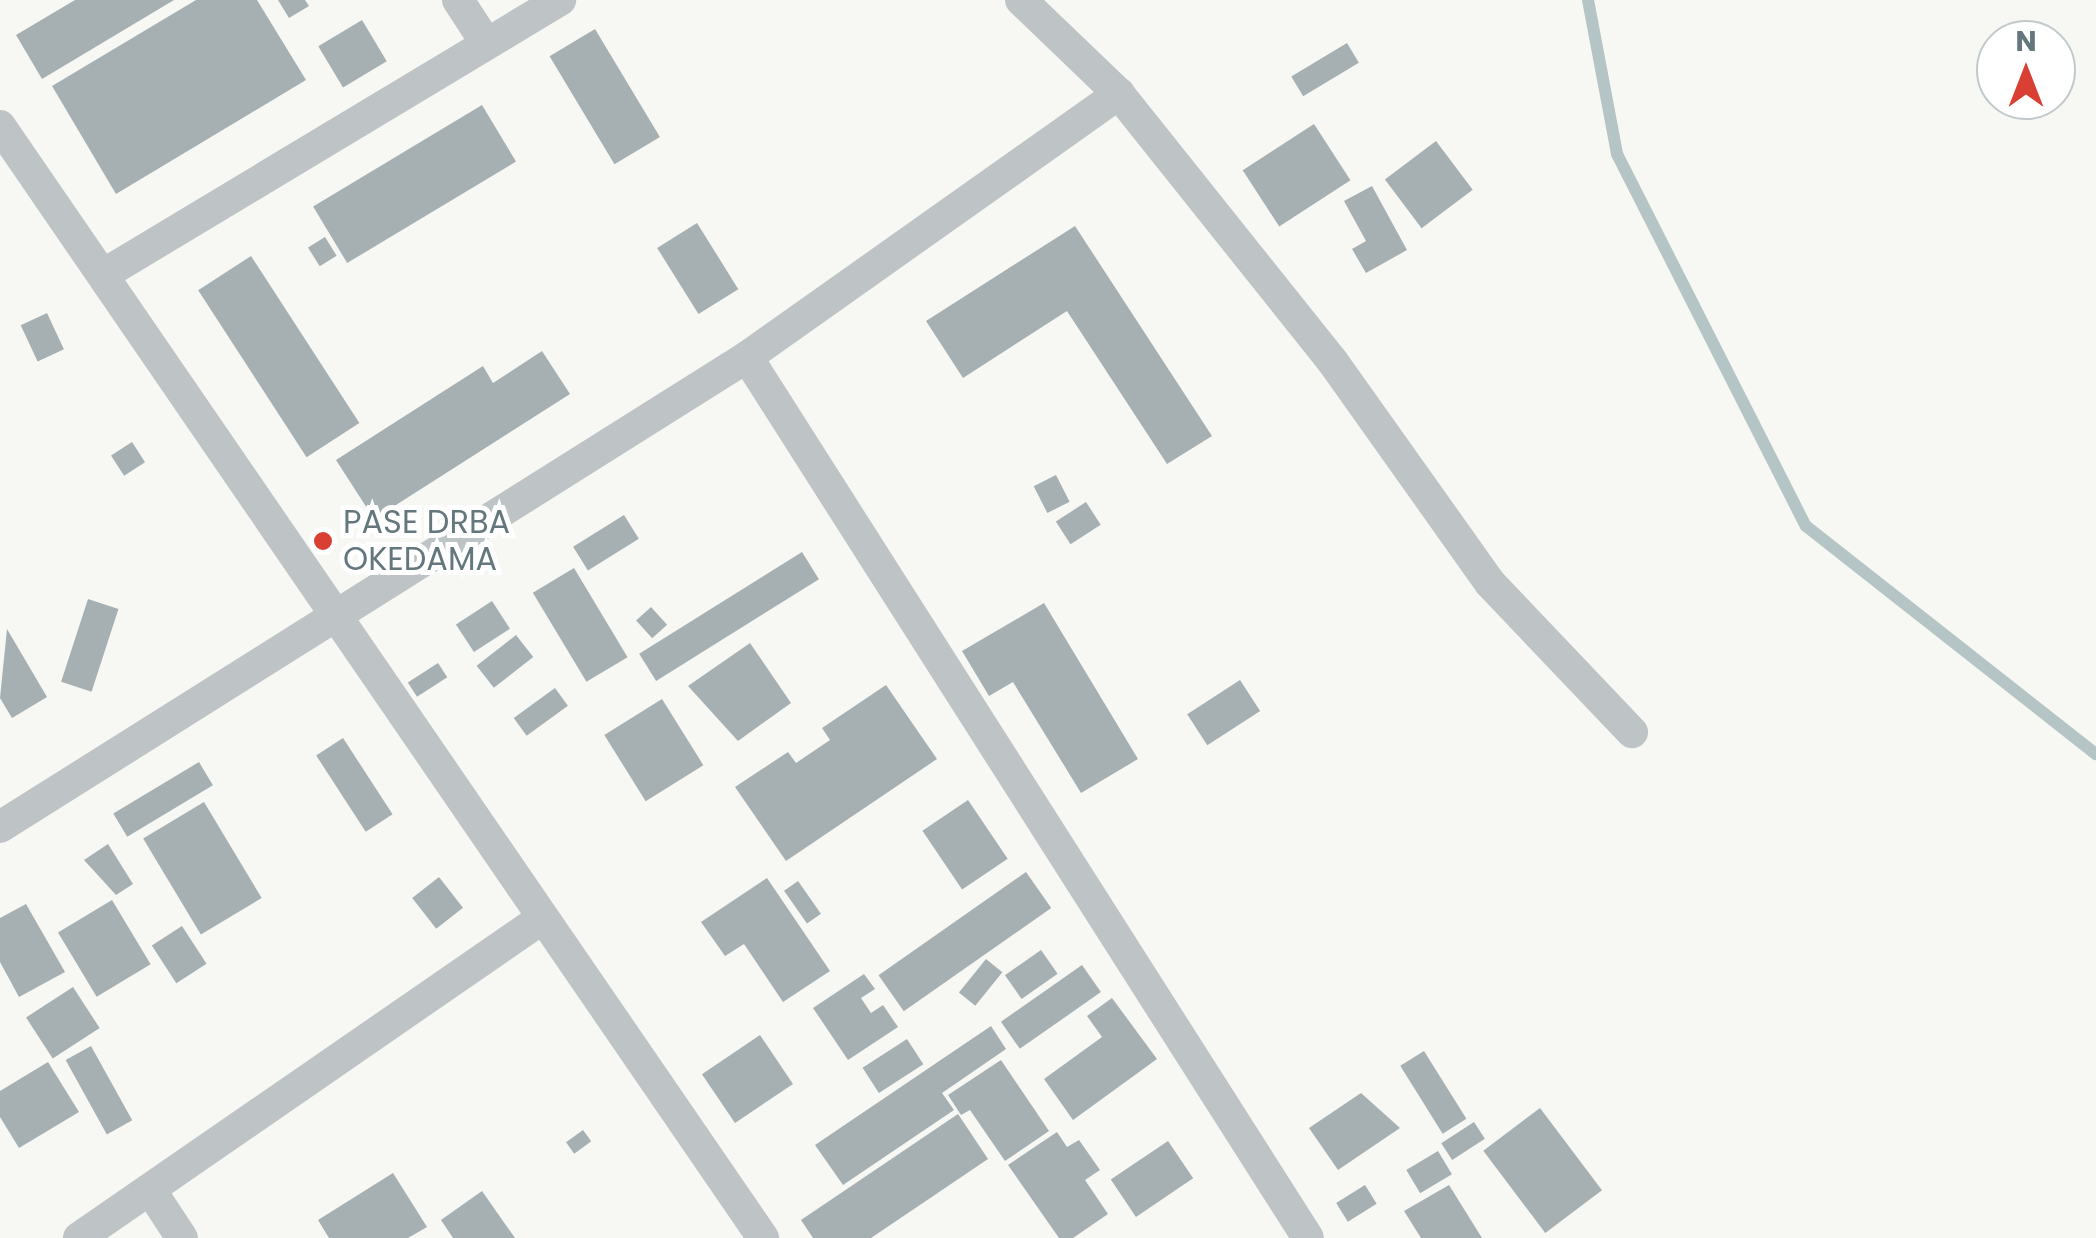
<!DOCTYPE html>
<style>
body{margin:0}
#map{position:relative;width:2096px;height:1238px;overflow:hidden;background:#f7f7f4;font-family:Poppins,sans-serif}
div>[style]{position:absolute}
.stream>*{height:12px;margin:-6px;padding:0 6px;transform-origin:6px;border-radius:6px;background:#b5c4c5}
.building>*{inset:0;background:#a6b0b3;transform-origin:0 0}
.street>*{height:32px;margin:-16px;padding:0 16px;transform-origin:16px;border-radius:16px;background:#bec4c6}
.dots>*{width:28px;height:28px;translate:-50% -50%;box-sizing:border-box;border:5px solid #fff;border-radius:50%}
span{translate:-50% -50%;white-space:nowrap;text-align:center;line-height:1.15;-webkit-text-stroke:10px #fff;paint-order:stroke}
.poi-label{font-size:32px;color:#64777d}
.left{translate:0 -50%;text-align:left}
.north{position:absolute;left:1976px;top:20px;width:100px;height:100px;box-sizing:border-box;background:#fff;border:2px solid #c1c9cb;border-radius:50%;rotate:0deg;font-size:28px;font-weight:700;line-height:40px;text-align:center;color:#64777d}
.north::after{content:'';display:block;margin:auto;width:35px;height:45px;background:#d93f33;clip-path:polygon(50% 0,100% 100%,50% 72%,0 100%)}
</style>
<div id="map">
<div class="stream">
<i style="left:1588px;top:0;width:157px;rotate:79.3deg"></i>
<i style="left:1617px;top:154px;width:417px;rotate:63.1deg"></i>
<i style="left:1806px;top:526px;width:369px;rotate:38.2deg"></i>
</div>
<div class="building">
<i style="clip-path:polygon(75px 0,174px 0,42px 79px,16px 35px)"></i>
<i style="clip-path:polygon(196px 0,257px 0,306px 80px,116px 194px,52px 86px)"></i>
<i style="clip-path:polygon(278px 0,305px 0,309px 6px,289px 18px)"></i>
<i style="left:362px;top:20px;width:48px;height:51px;rotate:59deg"></i>
<i style="left:595px;top:29px;width:126px;height:53px;rotate:59deg"></i>
<i style="left:1347px;top:43px;width:23px;height:65px;rotate:59deg"></i>
<i style="left:482px;top:105px;width:66px;height:197px;rotate:59deg"></i>
<i style="left:1314px;top:124px;width:67px;height:85px;rotate:57deg"></i>
<i style="left:1436px;top:141px;width:61px;height:64px;rotate:53deg"></i>
<i style="clip-path:polygon(1372px 186px,1407px 250px,1366px 273px,1352px 249px,1366px 241px,1344px 201px)"></i>
<i style="left:697px;top:223px;width:78px;height:47px;rotate:58deg"></i>
<i style="clip-path:polygon(1075px 226px,1212px 436px,1167px 464px,1067px 311px,963px 378px,926px 321px)"></i>
<i style="left:325px;top:237px;width:22px;height:20px;rotate:58deg"></i>
<i style="left:251px;top:256px;width:199px;height:63px;rotate:57deg"></i>
<i style="left:47px;top:313px;width:40px;height:29px;rotate:65deg"></i>
<i style="clip-path:polygon(542px 351px,570px 394px,374px 519px,336px 460px,483px 366px,493px 383px)"></i>
<i style="left:132px;top:442px;width:24px;height:25px;rotate:57deg"></i>
<i style="left:1056px;top:475px;width:30px;height:25px;rotate:63deg"></i>
<i style="left:1086px;top:502px;width:27px;height:36px;rotate:57deg"></i>
<i style="left:624px;top:515px;width:28px;height:60px;rotate:58deg"></i>
<i style="left:802px;top:552px;width:32px;height:192px;rotate:58deg"></i>
<i style="left:574px;top:568px;width:104px;height:48px;rotate:59deg"></i>
<i style="left:88px;top:599px;width:32px;height:87px;rotate:18deg"></i>
<i style="left:492px;top:601px;width:33px;height:43px;rotate:57deg"></i>
<i style="clip-path:polygon(1044px 603px,1138px 759px,1081px 793px,1013px 682px,989px 696px,962px 651px)"></i>
<i style="left:651px;top:607px;width:24px;height:20px;rotate:48deg"></i>
<i style="clip-path:polygon(7px 629px,47px 697px,12px 718px,0 698px)"></i>
<i style="left:516px;top:635px;width:28px;height:50px;rotate:52deg"></i>
<i style="clip-path:polygon(750px 643px,791px 703px,738px 741px,688px 686px)"></i>
<i style="left:438px;top:663px;width:17px;height:36px;rotate:57deg"></i>
<i style="left:1240px;top:680px;width:37px;height:63px;rotate:57deg"></i>
<i style="clip-path:polygon(886px 685px,937px 759px,786px 861px,735px 787px,788px 752px,796px 763px,830px 740px,822px 728px)"></i>
<i style="left:555px;top:688px;width:22px;height:51px;rotate:54deg"></i>
<i style="left:662px;top:699px;width:78px;height:68px;rotate:58deg"></i>
<i style="left:343px;top:738px;width:91px;height:32px;rotate:57deg"></i>
<i style="left:199px;top:762px;width:27px;height:100px;rotate:59deg"></i>
<i style="left:968px;top:800px;width:71px;height:55px;rotate:56deg"></i>
<i style="left:204px;top:802px;width:112px;height:71px;rotate:59deg"></i>
<i style="clip-path:polygon(108px 844px,133px 884px,116px 895px,84px 860px)"></i>
<i style="left:1026px;top:872px;width:44px;height:180px;rotate:55deg"></i>
<i style="left:439px;top:877px;width:39px;height:34px;rotate:52deg"></i>
<i style="clip-path:polygon(767px 878px,830px 971px,783px 1002px,744px 944px,725px 956px,701px 922px)"></i>
<i style="left:798px;top:881px;width:40px;height:17px;rotate:55deg"></i>
<i style="left:112px;top:900px;width:75px;height:63px;rotate:59deg"></i>
<i style="clip-path:polygon(26px 904px,65px 972px,19px 997px,0 962px,0 918px)"></i>
<i style="left:182px;top:926px;width:45px;height:36px;rotate:57deg"></i>
<i style="left:1041px;top:950px;width:29px;height:44px;rotate:55deg"></i>
<i style="left:986px;top:959px;width:21px;height:43px;rotate:39deg"></i>
<i style="left:1082px;top:965px;width:33px;height:99px;rotate:55deg"></i>
<i style="clip-path:polygon(864px 974px,875px 989px,861px 998px,871px 1013px,883px 1005px,898px 1027px,848px 1060px,813px 1008px)"></i>
<i style="left:73px;top:987px;width:49px;height:56px;rotate:57deg"></i>
<i style="clip-path:polygon(1112px 998px,1157px 1059px,1073px 1120px,1044px 1079px,1102px 1037px,1087px 1016px)"></i>
<i style="clip-path:polygon(991px 1026px,1006px 1049px,942px 1093px,954px 1110px,843px 1185px,815px 1145px)"></i>
<i style="left:760px;top:1035px;width:59px;height:70px;rotate:56deg"></i>
<i style="left:907px;top:1039px;width:30px;height:53px;rotate:57deg"></i>
<i style="left:91px;top:1046px;width:85px;height:29px;rotate:61deg"></i>
<i style="left:1424px;top:1051px;width:80px;height:28px;rotate:58deg"></i>
<i style="clip-path:polygon(1001px 1060px,1049px 1131px,1005px 1161px,970px 1110px,961px 1115px,948px 1095px)"></i>
<i style="clip-path:polygon(48px 1062px,79px 1112px,19px 1148px,0 1117px,0 1091px)"></i>
<i style="clip-path:polygon(1361px 1093px,1400px 1128px,1338px 1170px,1309px 1128px)"></i>
<i style="left:1540px;top:1108px;width:103px;height:71px;rotate:53deg"></i>
<i style="clip-path:polygon(958px 1114px,988px 1159px,871px 1238px,813px 1238px,801px 1220px)"></i>
<i style="left:1474px;top:1122px;width:20px;height:39px;rotate:57deg"></i>
<i style="left:583px;top:1130px;width:14px;height:21px;rotate:54deg"></i>
<i style="clip-path:polygon(1057px 1132px,1067px 1147px,1079px 1140px,1100px 1170px,1085px 1180px,1108px 1214px,1073px 1238px,1059px 1238px,1008px 1165px)"></i>
<i style="left:1168px;top:1141px;width:45px;height:69px;rotate:56deg"></i>
<i style="left:1438px;top:1151px;width:27px;height:37px;rotate:59deg"></i>
<i style="clip-path:polygon(393px 1173px,427px 1227px,408px 1238px,329px 1238px,318px 1220px)"></i>
<i style="left:1365px;top:1185px;width:22px;height:34px;rotate:58deg"></i>
<i style="clip-path:polygon(1449px 1185px,1482px 1238px,1421px 1238px,1404px 1211px)"></i>
<i style="clip-path:polygon(482px 1191px,515px 1238px,453px 1238px,441px 1220px)"></i>
</div>
<div class="street">
<i style="left:458px;top:0;width:51px;rotate:56.9deg"></i>
<i style="left:1021px;top:0;width:136px;rotate:43.8deg"></i>
<i style="left:1119px;top:94px;width:343px;rotate:51.4deg"></i>
<i style="left:1333px;top:362px;width:271px;rotate:54.6deg"></i>
<i style="left:1490px;top:583px;width:206px;rotate:46.4deg"></i>
<i style="left:0;top:126px;width:1349px;rotate:55.54deg"></i>
<i style="left:106px;top:273px;width:530px;rotate:-31.02deg"></i>
<i style="left:747px;top:357px;width:1044px;rotate:57.51deg"></i>
<i style="left:0;top:827px;width:883px;rotate:-32.18deg"></i>
<i style="left:747px;top:357px;width:456px;rotate:-35.3deg"></i>
<i style="left:151px;top:1191px;width:56px;rotate:56.6deg"></i>
<i style="left:79px;top:1238px;width:561px;rotate:-34.62deg"></i>
</div>
<div class="dots">
<i style="left:323px;top:541px;background:#d93f33"></i>
</div>
<div class="poi-label">
<span class="left" style="left:343px;top:541px">PASE DRBA<br>OKEDAMA</span>
</div>
<div class="north">N</div>
</div>
